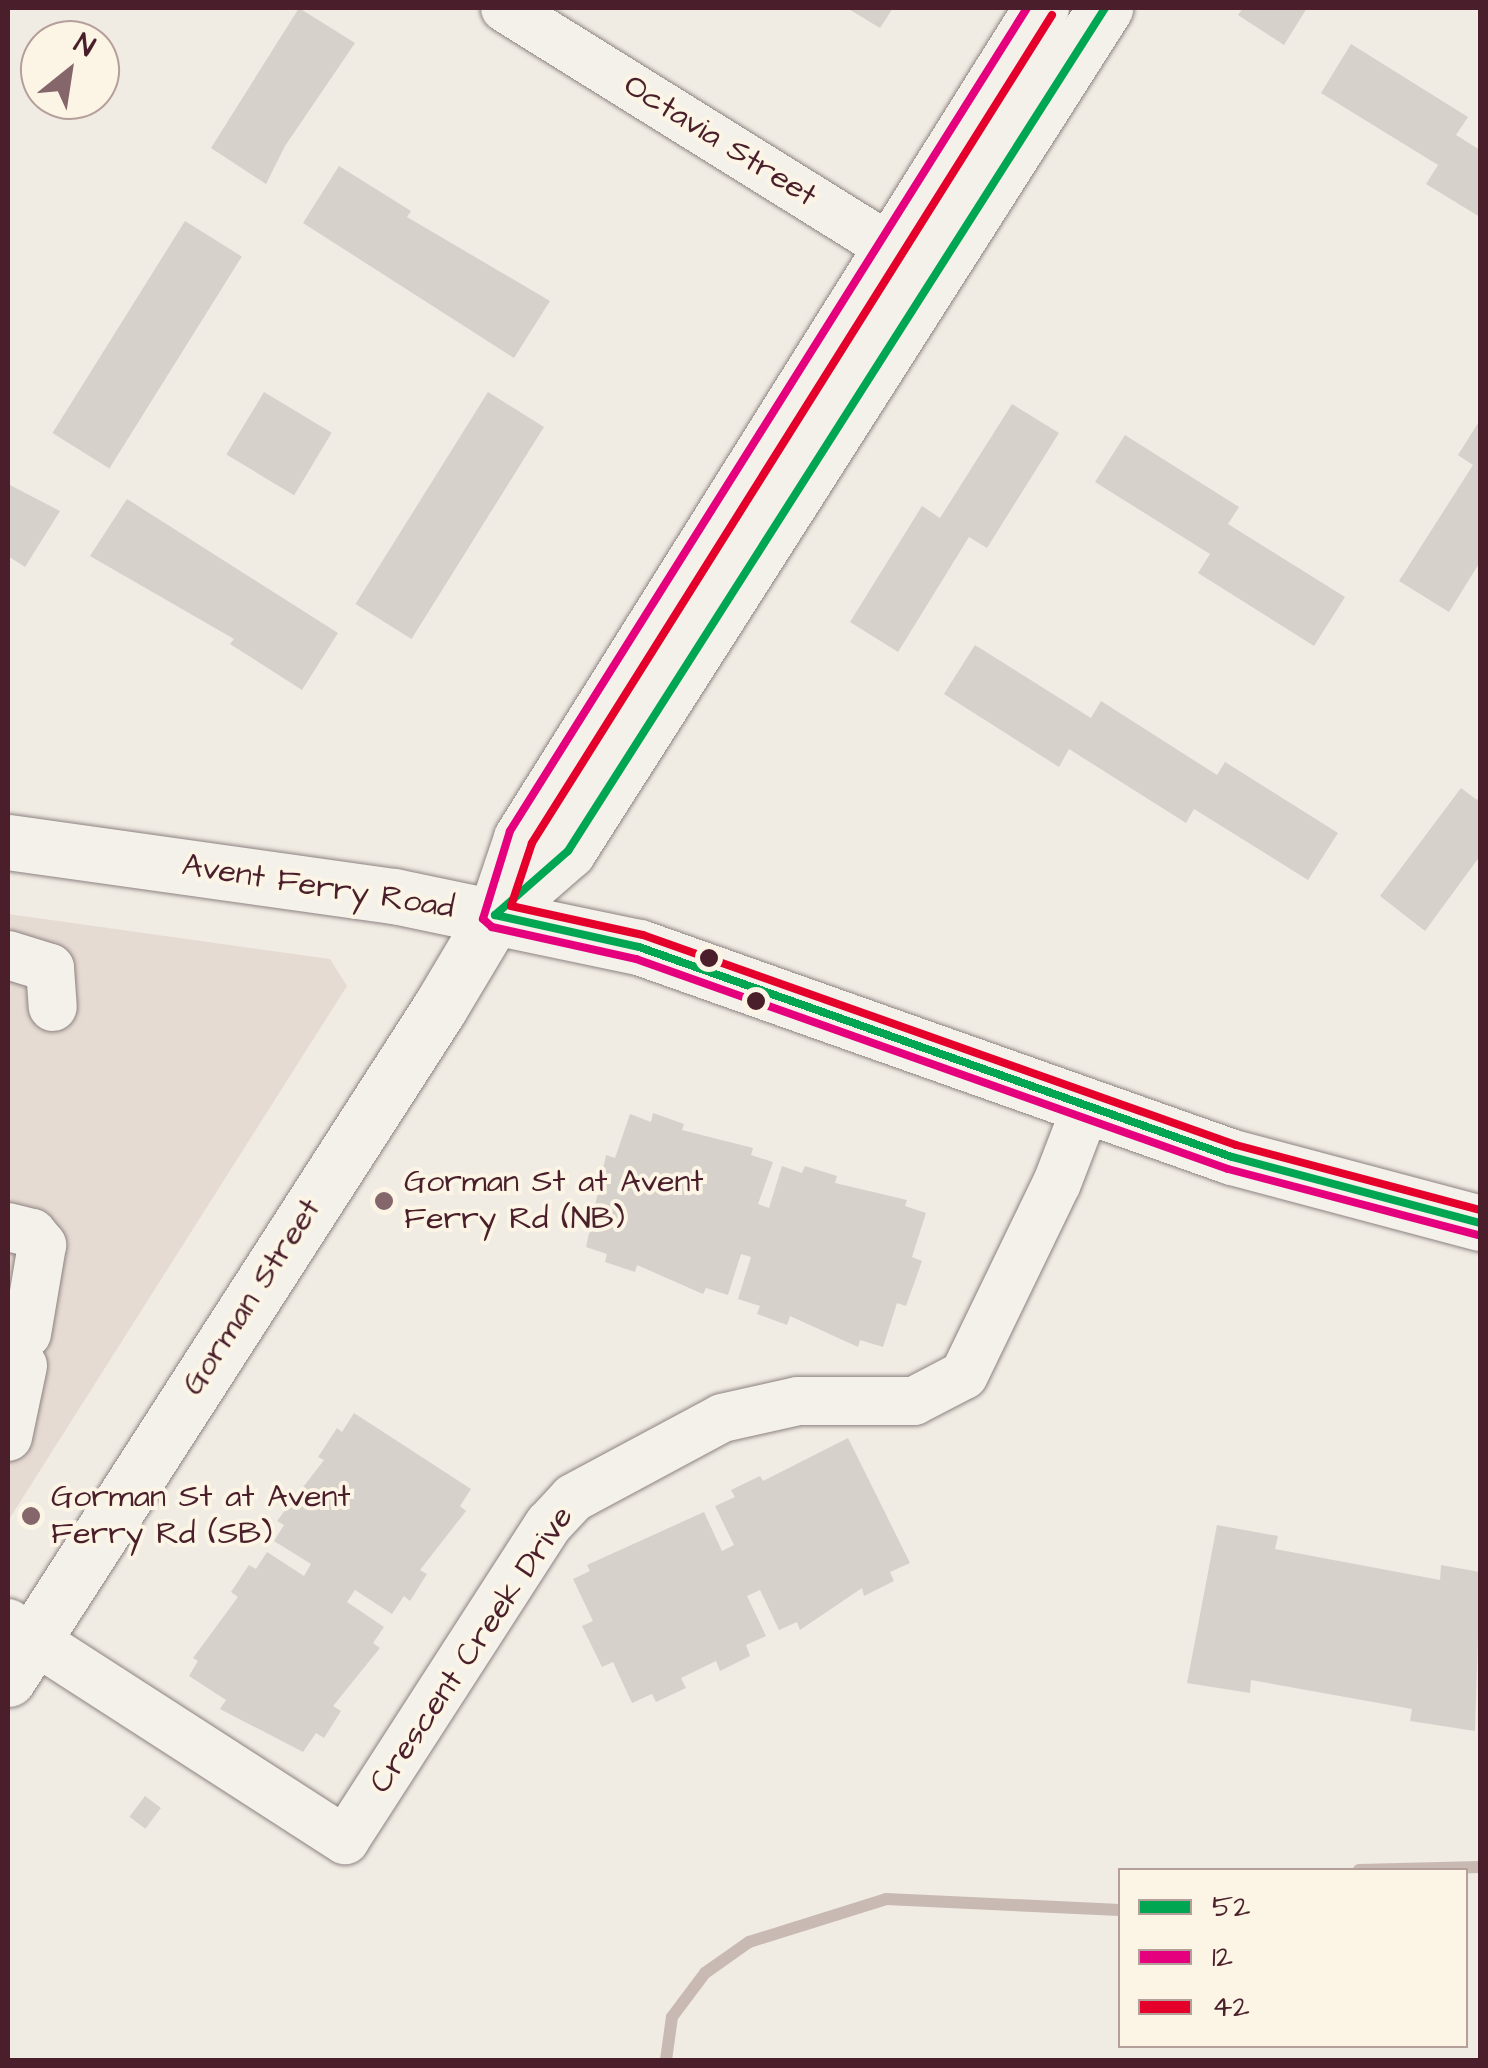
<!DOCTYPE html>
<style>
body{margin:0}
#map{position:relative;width:1488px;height:2068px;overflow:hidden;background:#f0ebe3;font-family:"Architects Daughter",sans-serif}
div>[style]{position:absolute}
.built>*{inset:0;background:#e6dbd2}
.stream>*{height:12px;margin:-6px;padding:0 6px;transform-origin:6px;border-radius:6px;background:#c9b9b3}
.building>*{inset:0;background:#d7d1cc;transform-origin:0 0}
.roads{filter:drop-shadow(0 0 2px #8d8281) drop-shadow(0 0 2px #8d8281)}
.minor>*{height:48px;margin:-24px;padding:0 24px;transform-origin:24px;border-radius:24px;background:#f4f1eb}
.major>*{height:55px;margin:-27.5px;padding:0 27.5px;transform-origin:27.5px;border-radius:27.5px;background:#f4f1eb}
.bus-1>*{height:8px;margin:-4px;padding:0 4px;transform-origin:4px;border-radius:4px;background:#00a651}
.bus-2>*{height:8px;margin:-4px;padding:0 4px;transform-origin:4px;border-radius:4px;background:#e5007d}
.bus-3>*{height:8px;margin:-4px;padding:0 4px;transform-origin:4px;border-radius:4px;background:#e4002b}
.dots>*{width:28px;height:28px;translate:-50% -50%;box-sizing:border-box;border:5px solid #fcf5e5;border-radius:50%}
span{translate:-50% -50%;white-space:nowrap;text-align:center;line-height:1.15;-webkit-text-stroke:8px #fcf5e5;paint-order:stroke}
.street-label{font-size:32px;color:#4a1f2b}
.poi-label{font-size:32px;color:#4a1f2b}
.left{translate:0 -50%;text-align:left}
.frame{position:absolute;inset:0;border:10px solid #4a1f2b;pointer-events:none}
.legend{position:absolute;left:1118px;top:1868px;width:350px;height:180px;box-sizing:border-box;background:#fcf5e5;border:2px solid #b59f9b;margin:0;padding:12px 18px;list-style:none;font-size:30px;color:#4a1f2b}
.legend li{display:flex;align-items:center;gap:20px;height:50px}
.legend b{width:50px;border:2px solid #b59f9b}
.north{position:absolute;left:20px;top:20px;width:100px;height:100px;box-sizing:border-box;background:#fcf5e5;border:2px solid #b59f9b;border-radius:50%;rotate:30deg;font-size:28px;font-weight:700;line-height:40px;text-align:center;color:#4a1f2b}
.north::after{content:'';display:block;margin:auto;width:35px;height:45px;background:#84666b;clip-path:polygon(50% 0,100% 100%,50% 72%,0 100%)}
</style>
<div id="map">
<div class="built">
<i style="clip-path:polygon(8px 914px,330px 959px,347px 986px,8px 1521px)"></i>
</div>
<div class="stream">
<i style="left:1359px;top:1870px;width:121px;rotate:-1.4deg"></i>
<i style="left:666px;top:2060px;width:43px;rotate:-82.1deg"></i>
<i style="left:672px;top:2017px;width:55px;rotate:-53.1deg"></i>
<i style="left:705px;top:1973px;width:54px;rotate:-35.2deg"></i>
<i style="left:749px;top:1942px;width:144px;rotate:-17.4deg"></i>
<i style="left:886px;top:1899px;width:234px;rotate:2.7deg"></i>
</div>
<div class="building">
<i style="clip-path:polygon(299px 8px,355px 43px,285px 146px,266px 184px,211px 148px)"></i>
<i style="clip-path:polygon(847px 8px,893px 8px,880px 28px)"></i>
<i style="clip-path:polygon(1243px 8px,1307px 8px,1284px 45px,1238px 15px)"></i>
<i style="clip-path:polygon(1351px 44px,1468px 117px,1456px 135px,1480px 150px,1480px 217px,1426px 184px,1438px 165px,1321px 93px)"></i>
<i style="clip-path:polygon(339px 166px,411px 211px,407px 217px,550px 301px,514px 358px,303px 223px)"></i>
<i style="left:185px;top:221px;width:67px;height:250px;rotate:32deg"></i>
<i style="left:264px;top:392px;width:79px;height:73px;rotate:31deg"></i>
<i style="left:488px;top:392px;width:66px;height:250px;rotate:32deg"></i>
<i style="clip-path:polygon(1012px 404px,1059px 433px,987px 548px,969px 537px,898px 652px,850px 622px,922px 506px,940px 518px)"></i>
<i style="clip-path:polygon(1480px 420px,1480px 562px,1449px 612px,1399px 581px,1473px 465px,1458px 455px)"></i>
<i style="clip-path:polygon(1125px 435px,1239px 507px,1228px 524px,1345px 597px,1314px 646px,1198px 573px,1210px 554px,1095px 482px)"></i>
<i style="clip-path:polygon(8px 484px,60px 511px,25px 567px,8px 556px)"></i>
<i style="clip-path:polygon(127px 499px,338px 633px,302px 690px,230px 644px,234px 639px,90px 556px)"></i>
<i style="clip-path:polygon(975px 645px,1091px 718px,1101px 701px,1217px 775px,1225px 762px,1338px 833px,1308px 880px,1194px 809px,1186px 823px,1069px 749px,1059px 767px,944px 694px)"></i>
<i style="clip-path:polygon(1461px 788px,1477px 800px,1480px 795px,1480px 856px,1425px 931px,1380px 896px)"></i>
<i style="clip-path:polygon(653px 1113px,684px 1124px,682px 1130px,753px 1148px,751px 1155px,773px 1162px,758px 1204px,769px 1208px,782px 1166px,802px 1173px,805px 1166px,837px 1176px,835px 1183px,907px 1200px,905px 1206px,926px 1213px,912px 1257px,922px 1261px,906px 1306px,897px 1303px,883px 1347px,860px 1340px,858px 1347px,790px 1316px,787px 1325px,757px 1314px,760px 1306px,738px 1299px,751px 1257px,741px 1254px,728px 1295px,706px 1288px,703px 1294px,637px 1265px,635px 1272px,605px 1262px,607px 1254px,586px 1247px,606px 1155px,615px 1158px,630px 1114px,651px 1122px)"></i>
<i style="clip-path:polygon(354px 1413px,471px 1489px,460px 1506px,466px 1511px,420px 1570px,427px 1574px,410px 1601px,404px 1596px,392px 1614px,355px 1590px,347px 1602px,384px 1627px,373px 1643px,380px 1648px,333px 1706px,341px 1711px,324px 1738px,316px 1733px,303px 1752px,220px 1709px,226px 1700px,189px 1676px,198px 1661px,193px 1658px,238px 1597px,231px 1592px,249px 1565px,256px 1569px,267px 1552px,304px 1576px,311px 1564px,274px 1541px,284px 1525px,277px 1521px,324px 1460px,318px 1457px,337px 1428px,342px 1432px)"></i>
<i style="clip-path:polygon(848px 1438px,910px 1563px,890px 1572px,894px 1581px,864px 1596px,862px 1588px,800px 1630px,797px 1622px,779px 1630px,760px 1590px,747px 1596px,766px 1636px,746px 1645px,750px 1656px,720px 1671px,716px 1661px,681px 1678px,686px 1688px,656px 1702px,652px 1694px,632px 1703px,613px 1662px,602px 1667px,582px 1626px,593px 1621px,573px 1579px,590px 1571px,587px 1565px,704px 1512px,722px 1551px,734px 1545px,715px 1506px,735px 1497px,731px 1490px,760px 1476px,763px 1481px)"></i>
<i style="clip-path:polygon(1217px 1525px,1278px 1536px,1275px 1549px,1440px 1580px,1441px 1565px,1480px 1572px,1475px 1731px,1410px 1721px,1412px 1709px,1251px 1680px,1250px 1693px,1187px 1683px)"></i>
<i style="left:145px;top:1796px;width:20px;height:26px;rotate:37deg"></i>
</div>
<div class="roads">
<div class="minor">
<i style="left:505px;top:8px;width:492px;rotate:31.9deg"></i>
<i style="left:8px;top:955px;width:44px;rotate:17.2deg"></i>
<i style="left:50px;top:968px;width:39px;rotate:86deg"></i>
<i style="left:8px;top:1227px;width:25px;rotate:14deg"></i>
<i style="left:32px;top:1233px;width:16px;rotate:50deg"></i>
<i style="left:42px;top:1245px;width:90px;rotate:99.6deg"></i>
<i style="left:8px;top:1437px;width:73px;rotate:-78.1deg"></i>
<i style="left:8px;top:1623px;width:401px;rotate:32.8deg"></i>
<i style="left:345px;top:1840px;width:376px;rotate:-57.2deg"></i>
<i style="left:549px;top:1524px;width:35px;rotate:-47deg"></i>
<i style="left:573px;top:1498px;width:169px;rotate:-28.2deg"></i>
<i style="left:722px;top:1418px;width:78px;rotate:-12.6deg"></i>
<i style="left:798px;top:1401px;width:116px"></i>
<i style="left:914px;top:1401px;width:56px;rotate:-27.5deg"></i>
<i style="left:964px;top:1375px;width:213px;rotate:-64.2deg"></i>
<i style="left:1057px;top:1183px;width:84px;rotate:-69deg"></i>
</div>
<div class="major">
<i style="left:8px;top:842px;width:390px;rotate:8deg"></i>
<i style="left:394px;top:896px;width:250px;rotate:11.8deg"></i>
<i style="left:639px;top:947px;width:629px;rotate:19.5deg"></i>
<i style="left:1232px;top:1157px;width:257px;rotate:14.9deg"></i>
<i style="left:497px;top:913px;width:94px;rotate:-41.1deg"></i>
<i style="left:568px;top:851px;width:1000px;rotate:-57.5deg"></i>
<i style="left:8px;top:1679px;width:797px;rotate:-57.25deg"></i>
<i style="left:439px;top:1009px;width:109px;rotate:-59.2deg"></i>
<i style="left:495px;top:915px;width:81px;rotate:-71.3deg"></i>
<i style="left:521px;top:838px;width:979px;rotate:-57.93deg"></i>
</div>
</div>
<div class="bus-1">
<i style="left:495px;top:915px;width:97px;rotate:-41.2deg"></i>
<i style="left:568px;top:851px;width:1000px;rotate:-57.5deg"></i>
<i style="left:495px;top:915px;width:148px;rotate:12.5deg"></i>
<i style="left:639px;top:947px;width:629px;rotate:19.5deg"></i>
<i style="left:1232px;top:1157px;width:257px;rotate:14.9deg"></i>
</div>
<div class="bus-2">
<i style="left:1027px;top:8px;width:972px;rotate:122.14deg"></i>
<i style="left:510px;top:831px;width:92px;rotate:107.1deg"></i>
<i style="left:483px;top:919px;width:12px;rotate:42deg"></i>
<i style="left:492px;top:927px;width:148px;rotate:12.5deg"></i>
<i style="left:636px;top:959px;width:628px;rotate:19.53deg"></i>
<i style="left:1228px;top:1169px;width:258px;rotate:14.8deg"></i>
</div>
<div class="bus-3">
<i style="left:1052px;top:15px;width:978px;rotate:122.13deg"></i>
<i style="left:532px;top:843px;width:66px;rotate:108.4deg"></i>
<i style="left:511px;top:906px;width:135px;rotate:12.4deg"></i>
<i style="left:643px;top:935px;width:629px;rotate:19.5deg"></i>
<i style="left:1236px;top:1145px;width:253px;rotate:14.9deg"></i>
</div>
<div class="dots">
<i style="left:709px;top:958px;background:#4a1f2b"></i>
<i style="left:756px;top:1001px;background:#4a1f2b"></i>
<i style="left:384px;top:1201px;background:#84666b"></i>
<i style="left:31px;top:1516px;background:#84666b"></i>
</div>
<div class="street-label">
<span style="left:720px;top:141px;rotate:32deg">Octavia Street</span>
<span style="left:318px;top:887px;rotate:9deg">Avent Ferry Road</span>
<span style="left:252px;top:1297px;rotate:-57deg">Gorman Street</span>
<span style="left:472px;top:1650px;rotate:-56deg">Crescent Creek Drive</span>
</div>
<div class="poi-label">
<span class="left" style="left:404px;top:1201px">Gorman St at Avent<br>Ferry Rd (NB)</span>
<span class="left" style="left:51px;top:1516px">Gorman St at Avent<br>Ferry Rd (SB)</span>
</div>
<div class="frame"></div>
<ul class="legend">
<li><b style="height:12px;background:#00a651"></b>52</li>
<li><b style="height:12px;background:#e5007d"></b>12</li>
<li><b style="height:12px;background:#e4002b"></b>42</li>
</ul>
<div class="north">N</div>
</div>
